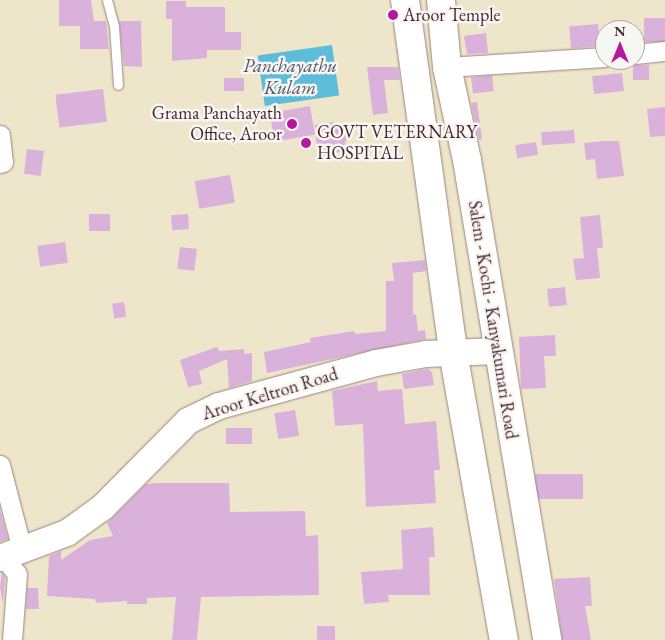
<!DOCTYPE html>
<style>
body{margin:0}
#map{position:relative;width:665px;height:640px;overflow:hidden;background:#ede6cb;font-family:"EB Garamond",serif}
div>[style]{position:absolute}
.water>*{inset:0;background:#5cbcda;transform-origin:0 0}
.building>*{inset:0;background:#dab1db;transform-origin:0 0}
.roads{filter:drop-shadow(0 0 1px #9c827b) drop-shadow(0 0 1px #9c827b)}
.lane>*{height:9px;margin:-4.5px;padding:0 4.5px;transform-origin:4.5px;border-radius:4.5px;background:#fff}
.street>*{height:19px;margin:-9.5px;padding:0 9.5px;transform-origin:9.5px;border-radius:9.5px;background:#fff}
.secondary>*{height:26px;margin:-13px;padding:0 13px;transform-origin:13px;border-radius:13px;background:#fff}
.highway>*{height:28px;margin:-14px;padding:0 14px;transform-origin:14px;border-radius:14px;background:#fff}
.dots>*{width:14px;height:14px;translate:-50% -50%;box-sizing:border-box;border:2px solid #f6f6f2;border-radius:50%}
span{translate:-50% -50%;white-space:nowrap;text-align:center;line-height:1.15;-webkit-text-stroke:5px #f6f6f2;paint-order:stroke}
.poi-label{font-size:18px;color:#4a1f2b}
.left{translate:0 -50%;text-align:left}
.right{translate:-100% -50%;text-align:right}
.street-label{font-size:18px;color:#4a1f2b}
.water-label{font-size:19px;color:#505668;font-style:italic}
.north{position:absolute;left:595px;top:20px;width:50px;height:50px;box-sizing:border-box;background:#f6f6f2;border:1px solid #b1a0a2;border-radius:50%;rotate:0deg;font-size:14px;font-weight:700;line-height:20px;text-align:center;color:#4a1f2b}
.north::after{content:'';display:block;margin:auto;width:18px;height:22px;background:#b5179e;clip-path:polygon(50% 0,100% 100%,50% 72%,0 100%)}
</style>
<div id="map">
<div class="water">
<i style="left:332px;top:45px;width:51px;height:75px;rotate:82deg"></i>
</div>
<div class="building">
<i style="clip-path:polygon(59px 0,91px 0,94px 21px,106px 21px,109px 49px,80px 49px,80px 26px,59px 26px)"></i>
<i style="clip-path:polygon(166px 1px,186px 1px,186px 7px,225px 7px,225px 32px,241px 32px,241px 50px,207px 50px,207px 58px,172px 61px,172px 19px,166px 19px)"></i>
<i style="left:644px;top:18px;width:21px;height:24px"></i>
<i style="clip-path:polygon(119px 21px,141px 21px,142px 67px,124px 66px)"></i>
<i style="left:598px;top:24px;width:22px;height:29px;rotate:85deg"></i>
<i style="clip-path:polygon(486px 33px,488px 53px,467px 54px,464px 36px)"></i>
<i style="left:649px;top:65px;width:15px;height:16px;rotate:90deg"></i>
<i style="clip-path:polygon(367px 67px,398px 67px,400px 80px,384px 80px,388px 113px,373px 115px)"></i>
<i style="left:622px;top:73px;width:18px;height:30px;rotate:84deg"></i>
<i style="left:492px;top:75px;width:16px;height:21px;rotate:83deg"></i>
<i style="left:224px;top:78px;width:20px;height:13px"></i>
<i style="left:103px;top:89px;width:33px;height:48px;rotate:83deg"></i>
<i style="clip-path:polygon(477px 102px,482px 139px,479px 140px,471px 103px)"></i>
<i style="left:310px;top:106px;width:29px;height:41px;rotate:80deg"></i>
<i style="clip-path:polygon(665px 107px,665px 136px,650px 137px,647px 109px)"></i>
<i style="clip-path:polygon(333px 122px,342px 128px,347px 138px,342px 151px,330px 155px,317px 146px,315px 125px)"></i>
<i style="left:574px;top:130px;width:13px;height:33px;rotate:86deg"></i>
<i style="clip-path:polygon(605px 141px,619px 141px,624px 176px,597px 179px,595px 159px,586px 160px,584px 143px)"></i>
<i style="left:536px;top:142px;width:13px;height:21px;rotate:81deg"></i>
<i style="left:27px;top:149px;width:17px;height:25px;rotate:7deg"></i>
<i style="left:230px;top:175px;width:28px;height:36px;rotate:80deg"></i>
<i style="left:89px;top:214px;width:21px;height:17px"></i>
<i style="left:188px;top:214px;width:15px;height:17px;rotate:86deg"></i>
<i style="clip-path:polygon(600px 215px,603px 248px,597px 248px,600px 278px,576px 280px,573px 259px,584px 258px,580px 217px)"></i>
<i style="left:65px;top:242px;width:21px;height:28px;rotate:82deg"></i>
<i style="left:180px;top:247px;width:17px;height:22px;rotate:7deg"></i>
<i style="clip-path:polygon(425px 260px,426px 271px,413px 273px,413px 315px,416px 314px,418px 331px,425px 330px,426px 339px,267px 373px,264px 352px,311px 342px,310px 338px,354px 331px,355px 334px,386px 331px,386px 281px,394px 281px,392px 263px)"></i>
<i style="left:565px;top:287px;width:18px;height:18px;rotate:84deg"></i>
<i style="left:124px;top:302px;width:15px;height:12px;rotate:82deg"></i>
<i style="clip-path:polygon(555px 335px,556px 356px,544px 356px,546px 388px,521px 389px,519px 337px)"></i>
<i style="clip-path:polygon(217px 347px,219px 351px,244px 349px,244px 354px,252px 353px,252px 381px,229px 388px,227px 359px,199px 371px,202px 384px,188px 387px,180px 360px)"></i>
<i style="clip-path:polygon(428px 369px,432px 372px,434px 385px,404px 389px,402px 374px)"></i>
<i style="clip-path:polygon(377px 381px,378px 391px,402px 389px,405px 424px,436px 421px,440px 470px,434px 470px,436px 503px,366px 507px,363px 424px,335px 426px,332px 391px)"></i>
<i style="left:295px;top:410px;width:26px;height:21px;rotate:81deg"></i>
<i style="left:226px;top:428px;width:26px;height:16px"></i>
<i style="left:583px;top:474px;width:25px;height:48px;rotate:90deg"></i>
<i style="clip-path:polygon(158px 483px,229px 483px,230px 512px,305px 511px,306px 536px,318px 535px,319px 595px,201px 597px,197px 640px,172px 640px,176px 597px,147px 598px,147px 604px,127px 604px,127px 601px,96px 603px,95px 599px,47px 596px,49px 556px,61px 551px,61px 560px,90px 540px,113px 536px,107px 523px,146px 484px)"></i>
<i style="clip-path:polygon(0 510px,8px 539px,0 542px)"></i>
<i style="clip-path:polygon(433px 527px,435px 557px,429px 557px,430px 595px,388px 595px,389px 602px,364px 604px,361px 572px,403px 569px,401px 530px)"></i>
<i style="clip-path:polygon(2px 572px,5px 577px,3px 604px,0 587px)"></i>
<i style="clip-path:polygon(590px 577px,592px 606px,585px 606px,591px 640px,562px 640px,554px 579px)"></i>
<i style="clip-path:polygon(27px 588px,38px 588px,39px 609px,26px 609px)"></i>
<i style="left:317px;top:626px;width:18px;height:14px"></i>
</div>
<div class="roads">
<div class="lane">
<i style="left:107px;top:0;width:27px;rotate:75deg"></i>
<i style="left:114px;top:26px;width:59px;rotate:86.1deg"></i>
</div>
<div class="street">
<i style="left:635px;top:54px;width:30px;rotate:-6deg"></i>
<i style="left:447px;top:67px;width:158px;rotate:-3.6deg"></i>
<i style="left:0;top:135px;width:27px;rotate:84deg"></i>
<i style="left:3px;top:162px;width:3px;rotate:162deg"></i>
<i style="left:0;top:465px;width:88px;rotate:75.5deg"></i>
<i style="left:4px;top:557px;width:21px;rotate:53deg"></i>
<i style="left:17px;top:574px;width:66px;rotate:94.3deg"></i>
</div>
<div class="secondary">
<i style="left:0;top:558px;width:72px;rotate:-20.5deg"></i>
<i style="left:67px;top:533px;width:44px;rotate:-35.8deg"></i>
<i style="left:103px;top:507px;width:121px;rotate:-45.3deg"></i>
<i style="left:188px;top:421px;width:34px;rotate:-26deg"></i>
<i style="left:219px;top:406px;width:163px;rotate:-15.3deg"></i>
<i style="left:376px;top:363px;width:51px;rotate:-10.2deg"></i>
<i style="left:426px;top:354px;width:71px;rotate:-2.4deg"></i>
</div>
<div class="highway">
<i style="left:405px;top:0;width:355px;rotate:82.2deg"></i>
<i style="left:453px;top:352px;width:292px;rotate:80deg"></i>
<i style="left:441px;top:0;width:67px;rotate:84.9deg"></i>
<i style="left:447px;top:67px;width:95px;rotate:77.9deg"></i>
<i style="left:467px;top:160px;width:487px;rotate:80.5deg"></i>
</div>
</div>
<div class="dots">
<i style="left:393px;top:15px;background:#b5179e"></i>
<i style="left:292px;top:124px;background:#b5179e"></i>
<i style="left:306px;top:143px;background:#b5179e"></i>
</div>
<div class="poi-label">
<span class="left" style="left:403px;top:15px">Aroor Temple</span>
<span class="right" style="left:282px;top:124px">Grama Panchayath<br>Office, Aroor</span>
<span class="left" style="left:317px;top:143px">GOVT VETERNARY<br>HOSPITAL</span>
</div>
<div class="street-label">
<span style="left:493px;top:320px;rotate:81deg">Salem - Kochi - Kanyakumari Road</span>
<span style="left:270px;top:394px;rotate:-17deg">Aroor Keltron Road</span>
</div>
<div class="water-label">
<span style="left:290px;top:77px">Panchayathu<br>Kulam</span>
</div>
<div class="north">N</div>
</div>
